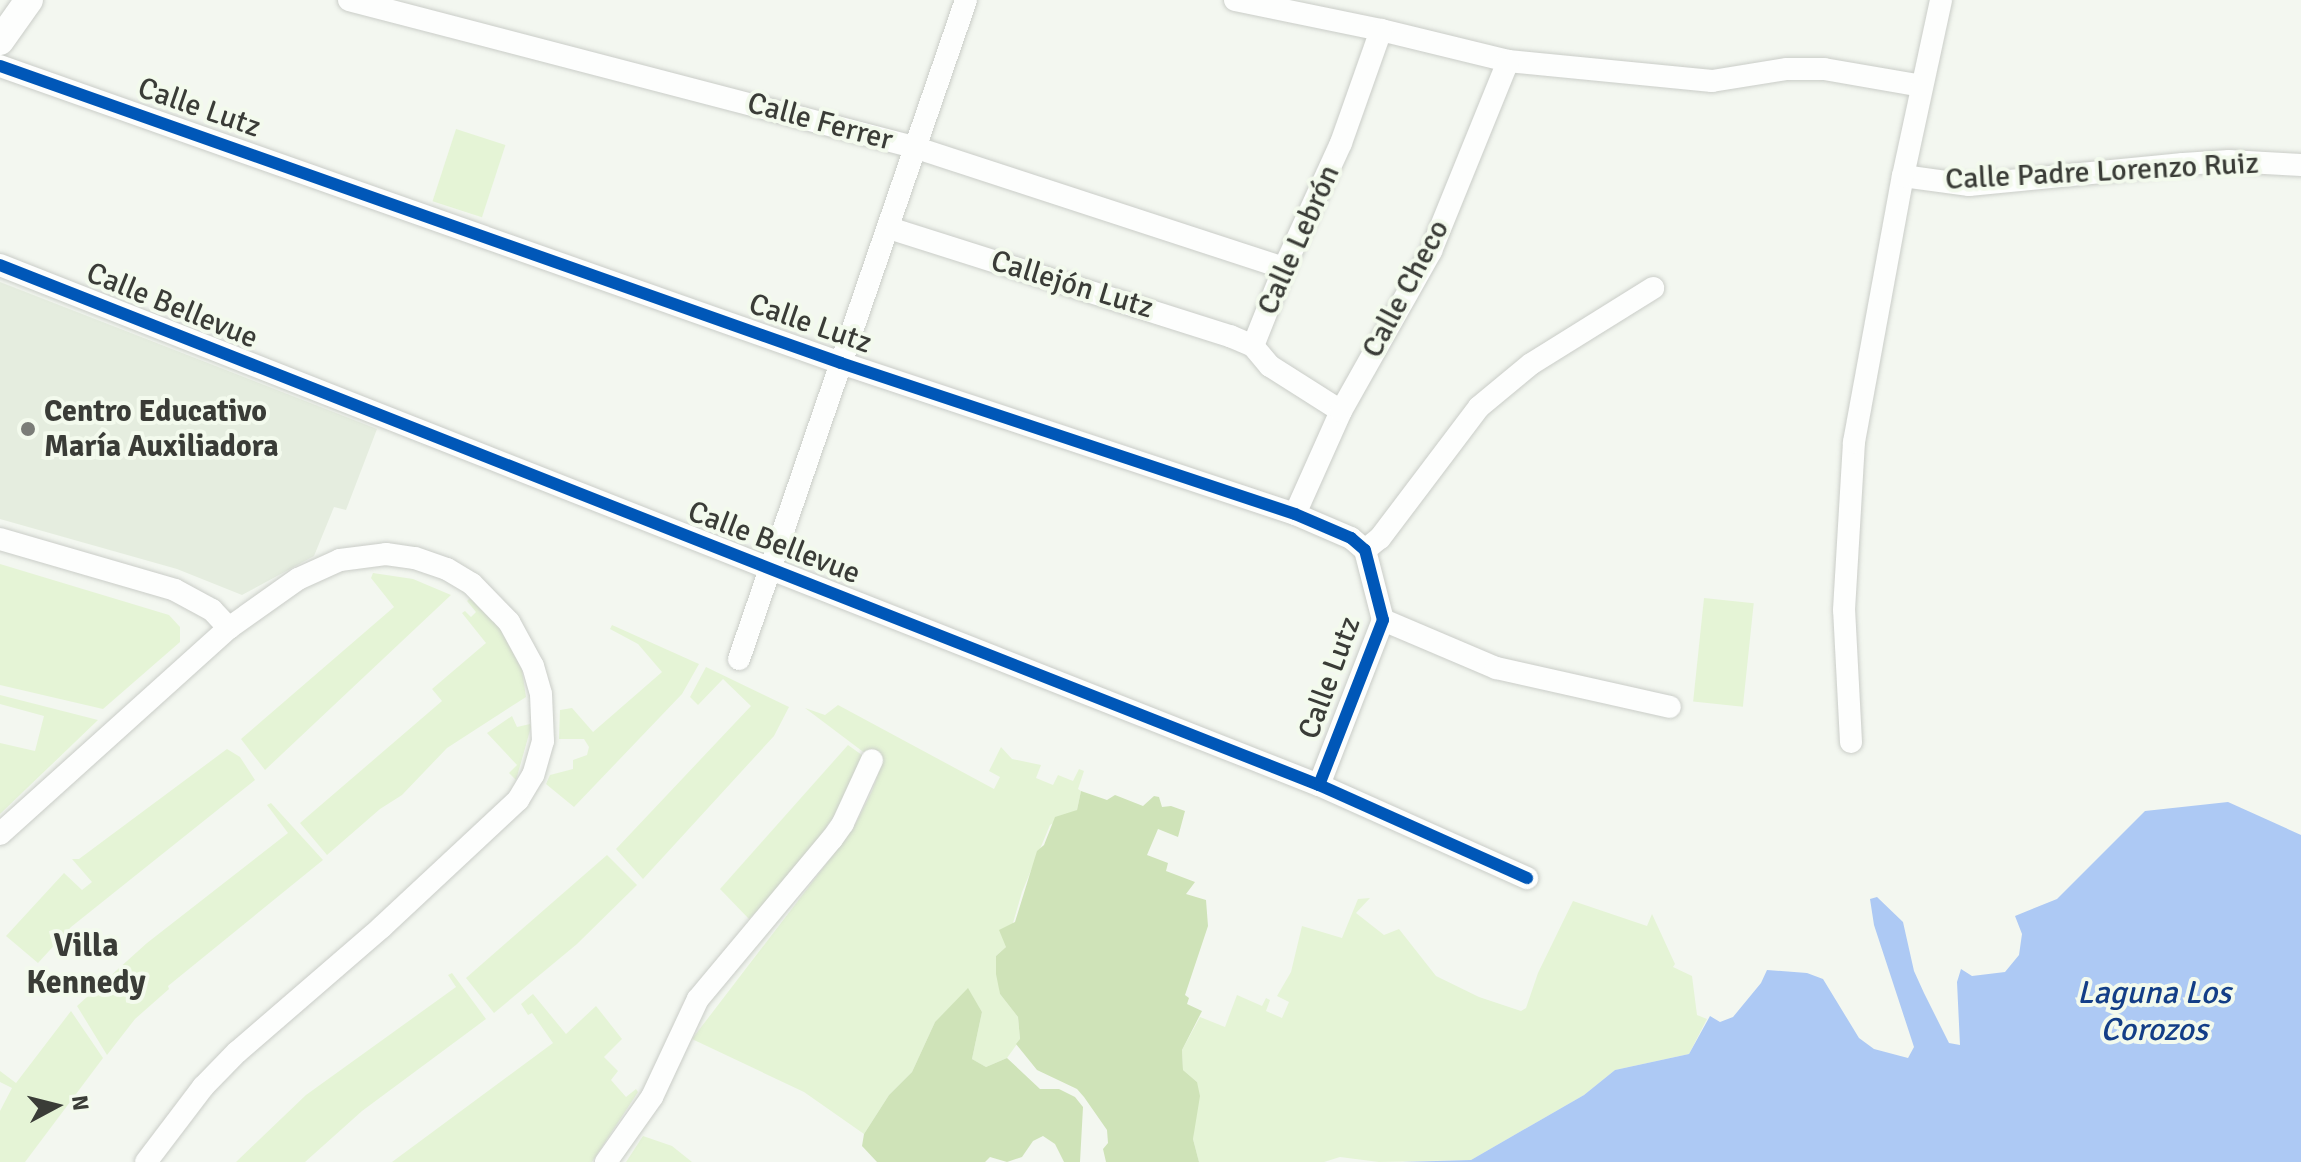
<!DOCTYPE html>
<meta charset="utf-8">
<style>
body{margin:0}
#map{position:relative;width:2301px;height:1162px;overflow:hidden;background:#f3f7f0;font-family:Signika,sans-serif}
div>[style]{position:absolute}
.built>*{inset:0;background:#e5eddf}
.green>*{inset:0;background:#e5f4d6;transform-origin:0 0}
.forest>*{inset:0;background:#cfe3b8}
.water>*{inset:0;background:#adc9f4}
.roads{filter:drop-shadow(0 0 2px #cacdc8) drop-shadow(0 0 2px #cacdc8)}
.minor>*{height:22px;margin:-11px;padding:0 11px;transform-origin:11px;border-radius:11px;background:#fdfefd}
.tertiary>*{height:28px;margin:-14px;padding:0 14px;transform-origin:14px;border-radius:14px;background:#fdfefd}
.cycleway>*{height:12px;margin:-6px;padding:0 6px;transform-origin:6px;border-radius:6px;background:#0057b8}
.dots>*{width:22px;height:22px;translate:-50% -50%;box-sizing:border-box;border:4px solid #f3faed;border-radius:50%}
span{translate:-50% -50%;white-space:nowrap;text-align:center;line-height:1.15;-webkit-text-stroke:8px #f3faed;paint-order:stroke}
.street-label{font-size:30px;color:#3a3c37}
.poi-label{font-size:30px;color:#3a3c37;font-weight:700}
.left{translate:0 -50%;text-align:left}
.neighbourhood-label{font-size:32px;color:#3a3c37;font-weight:700}
.water-label{font-size:32px;color:#133e87;font-style:italic}
.north{position:absolute;left:16px;top:1066px;width:80px;height:80px;-webkit-text-stroke:6px #f3faed;paint-order:stroke;rotate:83deg;font-size:22px;font-weight:700;line-height:32px;text-align:center;color:#3a3c37}
.north::after{content:'';display:block;margin:auto;width:28px;height:36px;background:#3a3c37;clip-path:polygon(50% 0,100% 100%,50% 72%,0 100%)}
</style>
<div id="map">
<div class="built">
<i style="clip-path:polygon(0 282px,377px 429px,346px 510px,334px 507px,314px 556px,242px 595px,177px 569px,0 519px)"></i>
</div>
<div class="green">
<i style="left:456px;top:129px;width:52px;height:76px;rotate:18deg"></i>
<i style="clip-path:polygon(0 564px,169px 615px,180px 627px,180px 642px,103px 709px,0 685px)"></i>
<i style="clip-path:polygon(373px 573px,413px 579px,451px 595px,265px 770px,241px 739px,394px 607px,371px 578px)"></i>
<i style="clip-path:polygon(470px 598px,500px 629px,522px 670px,526px 697px,447px 748px,402px 795px,380px 809px,327px 855px,300px 823px,442px 701px,432px 689px,486px 643px,462px 613px,465px 611px,471px 617px,476px 612px,467px 601px)"></i>
<i style="left:1704px;top:598px;width:50px;height:104px;rotate:6deg"></i>
<i style="clip-path:polygon(612px 625px,699px 664px,682px 694px,574px 807px,546px 784px,550px 775px,573px 769px,573px 760px,587px 755px,589px 747px,584px 739px,559px 739px,560px 710px,572px 708px,593px 732px,662px 672px,638px 644px,610px 629px)"></i>
<i style="clip-path:polygon(706px 667px,789px 707px,774px 736px,643px 879px,616px 849px,751px 706px,723px 679px,698px 705px,690px 697px)"></i>
<i style="clip-path:polygon(0 695px,98px 720px,0 814px,0 743px,35px 751px,44px 716px,0 704px)"></i>
<i style="clip-path:polygon(838px 705px,994px 789px,1000px 777px,989px 771px,1001px 747px,1012px 759px,1041px 765px,1036px 778px,1053px 785px,1058px 775px,1073px 781px,1079px 769px,1084px 771px,1078px 789px,1081px 791px,1077px 810px,1050px 825px,1022px 892px,1006px 947px,996px 956px,1000px 994px,1018px 1017px,1020px 1040px,1007px 1058px,986px 1067px,972px 1059px,982px 1012px,968px 989px,935px 1022px,912px 1072px,889px 1095px,864px 1134px,804px 1092px,692px 1039px,853px 829px,872px 791px,883px 761px,869px 750px,866px 754px,805px 708px,825px 715px)"></i>
<i style="clip-path:polygon(512px 716px,517px 727px,530px 724px,531px 727px,516px 780px,509px 773px,517px 765px,487px 733px)"></i>
<i style="clip-path:polygon(848px 745px,866px 758px,846px 798px,797px 870px,749px 919px,720px 889px)"></i>
<i style="clip-path:polygon(227px 749px,240px 757px,255px 780px,71px 927px,38px 963px,6px 936px,64px 873px,82px 890px,92px 882px,72px 859px,79px 859px)"></i>
<i style="clip-path:polygon(271px 803px,323px 860px,168px 986px,169px 989px,135px 1019px,107px 1055px,77px 1006px,147px 943px,288px 833px,267px 805px)"></i>
<i style="clip-path:polygon(607px 855px,637px 885px,577px 944px,494px 1013px,466px 978px)"></i>
<i style="clip-path:polygon(1370px 898px,1356px 913px,1384px 935px,1399px 929px,1436px 976px,1479px 997px,1521px 1011px,1526px 1008px,1538px 973px,1573px 901px,1647px 926px,1652px 914px,1675px 964px,1673px 967px,1692px 976px,1697px 1015px,1707px 1019px,1689px 1054px,1615px 1070px,1584px 1095px,1471px 1160px,1379px 1162px,1340px 1157px,1324px 1162px,1199px 1162px,1193px 1139px,1197px 1082px,1183px 1070px,1182px 1050px,1200px 1017px,1225px 1027px,1237px 995px,1262px 1006px,1266px 998px,1270px 1000px,1266px 1011px,1282px 1018px,1289px 1002px,1277px 996px,1291px 972px,1302px 926px,1342px 938px,1358px 899px)"></i>
<i style="clip-path:polygon(452px 973px,486px 1019px,362px 1111px,305px 1162px,236px 1162px,306px 1095px,456px 987px,448px 975px)"></i>
<i style="clip-path:polygon(533px 994px,566px 1034px,596px 1006px,622px 1039px,604px 1057px,618px 1071px,611px 1080px,626px 1097px,636px 1089px,638px 1092px,592px 1162px,392px 1162px,553px 1043px,532px 1013px,528px 1015px,521px 1004px)"></i>
<i style="clip-path:polygon(71px 1011px,103px 1058px,25px 1162px,0 1162px,0 1111px,12px 1088px,0 1082px,0 1071px,16px 1083px)"></i>
<i style="clip-path:polygon(643px 1136px,672px 1146px,692px 1162px,626px 1162px)"></i>
</div>
<div class="forest">
<i style="clip-path:polygon(1081px 791px,1107px 800px,1115px 795px,1143px 806px,1154px 796px,1159px 797px,1162px 807px,1171px 806px,1185px 811px,1178px 837px,1158px 829px,1147px 855px,1168px 863px,1166px 871px,1195px 882px,1186px 894px,1206px 900px,1208px 926px,1185px 995px,1189px 998px,1187px 1004px,1202px 1011px,1182px 1050px,1183px 1070px,1197px 1082px,1200px 1096px,1193px 1139px,1199px 1162px,1106px 1162px,1103px 1149px,1108px 1143px,1107px 1130px,1084px 1097px,1077px 1089px,1037px 1070px,1016px 1044px,1020px 1039px,1018px 1017px,1000px 994px,996px 974px,996px 956px,1006px 947px,999px 930px,1015px 922px,1037px 851px,1044px 845px,1055px 817px,1077px 810px)"></i>
<i style="clip-path:polygon(968px 988px,982px 1012px,972px 1059px,986px 1067px,1007px 1058px,1040px 1089px,1059px 1089px,1075px 1097px,1083px 1107px,1080px 1162px,1064px 1162px,1055px 1144px,1043px 1136px,1033px 1141px,1022px 1157px,1007px 1162px,990px 1157px,985px 1162px,877px 1162px,862px 1146px,864px 1134px,889px 1095px,912px 1072px,935px 1022px)"></i>
</div>
<div class="water">
<i style="clip-path:polygon(2228px 802px,2301px 835px,2301px 1162px,1402px 1162px,1471px 1160px,1584px 1095px,1615px 1070px,1689px 1054px,1710px 1016px,1720px 1022px,1733px 1017px,1761px 983px,1767px 970px,1807px 973px,1823px 979px,1859px 1038px,1874px 1049px,1908px 1058px,1914px 1047px,1874px 925px,1870px 899px,1877px 897px,1903px 922px,1914px 971px,1924px 993px,1949px 1043px,1960px 1045px,1957px 982px,1961px 969px,1972px 976px,2005px 972px,2019px 955px,2022px 934px,2015px 916px,2057px 899px,2145px 811px)"></i>
</div>
<div class="roads">
<div class="minor">
<i style="left:349px;top:0;width:587px;rotate:14.6deg"></i>
<i style="left:917px;top:148px;width:386px;rotate:18.1deg"></i>
<i style="left:1235px;top:0;width:149px;rotate:11.6deg"></i>
<i style="left:1381px;top:30px;width:131px;rotate:13.7deg"></i>
<i style="left:1508px;top:61px;width:205px;rotate:5.6deg"></i>
<i style="left:1712px;top:81px;width:76px;rotate:-9.1deg"></i>
<i style="left:1787px;top:69px;width:37px"></i>
<i style="left:1824px;top:69px;width:99px;rotate:9.8deg"></i>
<i style="left:0;top:66px;width:892px;rotate:19.45deg"></i>
<i style="left:841px;top:363px;width:478px;rotate:18.4deg"></i>
<i style="left:1295px;top:514px;width:61px;rotate:23.2deg"></i>
<i style="left:1351px;top:538px;width:18px;rotate:41deg"></i>
<i style="left:1365px;top:550px;width:72px;rotate:75.6deg"></i>
<i style="left:1383px;top:620px;width:177px;rotate:111.2deg"></i>
<i style="left:1903px;top:176px;width:67px;rotate:7.8deg"></i>
<i style="left:1969px;top:185px;width:215px;rotate:-5.6deg"></i>
<i style="left:2183px;top:164px;width:46px;rotate:-3.7deg"></i>
<i style="left:2229px;top:161px;width:72px;rotate:3.2deg"></i>
<i style="left:889px;top:228px;width:358px;rotate:17.6deg"></i>
<i style="left:1230px;top:336px;width:25px;rotate:23deg"></i>
<i style="left:1253px;top:346px;width:26px;rotate:50deg"></i>
<i style="left:1270px;top:366px;width:84px;rotate:32.4deg"></i>
<i style="left:0;top:265px;width:1418px;rotate:21.52deg"></i>
<i style="left:1319px;top:785px;width:228px;rotate:24.1deg"></i>
<i style="left:1253px;top:346px;width:84px;rotate:-68.3deg"></i>
<i style="left:1284px;top:268px;width:137px;rotate:-65.5deg"></i>
<i style="left:1341px;top:143px;width:120px;rotate:-70.5deg"></i>
<i style="left:1295px;top:514px;width:113px;rotate:-65.9deg"></i>
<i style="left:1341px;top:411px;width:184px;rotate:-60.6deg"></i>
<i style="left:1431px;top:251px;width:205px;rotate:-67.9deg"></i>
<i style="left:0;top:539px;width:182px;rotate:16.2deg"></i>
<i style="left:175px;top:590px;width:42px;rotate:28.4deg"></i>
<i style="left:212px;top:610px;width:25px;rotate:47deg"></i>
<i style="left:1365px;top:550px;width:19px;rotate:-39deg"></i>
<i style="left:1380px;top:538px;width:164px;rotate:-52.9deg"></i>
<i style="left:1479px;top:407px;width:67px;rotate:-39.6deg"></i>
<i style="left:1531px;top:364px;width:144px;rotate:-31.9deg"></i>
<i style="left:1383px;top:620px;width:123px;rotate:23deg"></i>
<i style="left:1496px;top:668px;width:178px;rotate:12.6deg"></i>
<i style="left:739px;top:659px;width:697px;rotate:-70.99deg"></i>
<i style="left:1851px;top:742px;width:132px;rotate:-93deg"></i>
<i style="left:1844px;top:610px;width:168px;rotate:-86.6deg"></i>
<i style="left:1854px;top:442px;width:270px;rotate:-79.6deg"></i>
<i style="left:1903px;top:176px;width:180px;rotate:-77.8deg"></i>
<i style="left:0;top:834px;width:308px;rotate:-42deg"></i>
<i style="left:229px;top:628px;width:85px;rotate:-35.4deg"></i>
<i style="left:298px;top:579px;width:46px;rotate:-24.3deg"></i>
<i style="left:340px;top:560px;width:46px;rotate:-7.4deg"></i>
<i style="left:386px;top:554px;width:29px;rotate:8deg"></i>
<i style="left:415px;top:558px;width:34px;rotate:19deg"></i>
<i style="left:447px;top:569px;width:29px;rotate:31deg"></i>
<i style="left:472px;top:584px;width:53px;rotate:45.8deg"></i>
<i style="left:509px;top:622px;width:50px;rotate:61.4deg"></i>
<i style="left:533px;top:666px;width:29px;rotate:74deg"></i>
<i style="left:541px;top:694px;width:47px;rotate:87.6deg"></i>
<i style="left:543px;top:741px;width:35px;rotate:106deg"></i>
<i style="left:533px;top:775px;width:29px;rotate:121deg"></i>
<i style="left:518px;top:800px;width:186px;rotate:137deg"></i>
<i style="left:382px;top:927px;width:191px;rotate:139.2deg"></i>
<i style="left:237px;top:1052px;width:49px;rotate:134.2deg"></i>
<i style="left:203px;top:1087px;width:94px;rotate:127.2deg"></i>
<i style="left:606px;top:1162px;width:80px;rotate:-54.7deg"></i>
<i style="left:652px;top:1097px;width:108px;rotate:-64.9deg"></i>
<i style="left:698px;top:999px;width:209px;rotate:-50.1deg"></i>
<i style="left:832px;top:839px;width:19px;rotate:-55deg"></i>
<i style="left:843px;top:823px;width:69px;rotate:-65.3deg"></i>
</div>
<div class="tertiary">
<i style="left:0;top:41px;width:50px;rotate:-54.7deg"></i>
</div>
</div>
<div class="cycleway">
<i style="left:0;top:66px;width:892px;rotate:19.45deg"></i>
<i style="left:841px;top:363px;width:478px;rotate:18.4deg"></i>
<i style="left:1295px;top:514px;width:61px;rotate:23.2deg"></i>
<i style="left:1351px;top:538px;width:18px;rotate:41deg"></i>
<i style="left:1365px;top:550px;width:72px;rotate:75.6deg"></i>
<i style="left:1383px;top:620px;width:177px;rotate:111.2deg"></i>
<i style="left:0;top:265px;width:1418px;rotate:21.52deg"></i>
<i style="left:1319px;top:785px;width:228px;rotate:24.1deg"></i>
</div>
<div class="dots">
<i style="left:28px;top:429px;background:#7b7d78"></i>
</div>
<div class="street-label">
<span style="left:199px;top:108px;rotate:19deg">Calle Lutz</span>
<span style="left:820px;top:122px;rotate:15deg">Calle Ferrer</span>
<span style="left:2102px;top:172px;rotate:-3deg">Calle Padre Lorenzo Ruiz</span>
<span style="left:1299px;top:240px;rotate:-66deg">Calle Lebrón</span>
<span style="left:1072px;top:285px;rotate:17deg">Callejón Lutz</span>
<span style="left:1406px;top:289px;rotate:-62deg">Calle Checo</span>
<span style="left:172px;top:306px;rotate:22deg">Calle Bellevue</span>
<span style="left:810px;top:324px;rotate:19deg">Calle Lutz</span>
<span style="left:774px;top:543px;rotate:21deg">Calle Bellevue</span>
<span style="left:1330px;top:678px;rotate:-70deg">Calle Lutz</span>
</div>
<div class="poi-label">
<span class="left" style="left:44px;top:429px">Centro Educativo<br>María Auxiliadora</span>
</div>
<div class="neighbourhood-label">
<span style="left:86px;top:965px">Villa<br>Kennedy</span>
</div>
<div class="water-label">
<span style="left:2154px;top:1012px">Laguna Los<br>Corozos</span>
</div>
<div class="north">N</div>
</div>
